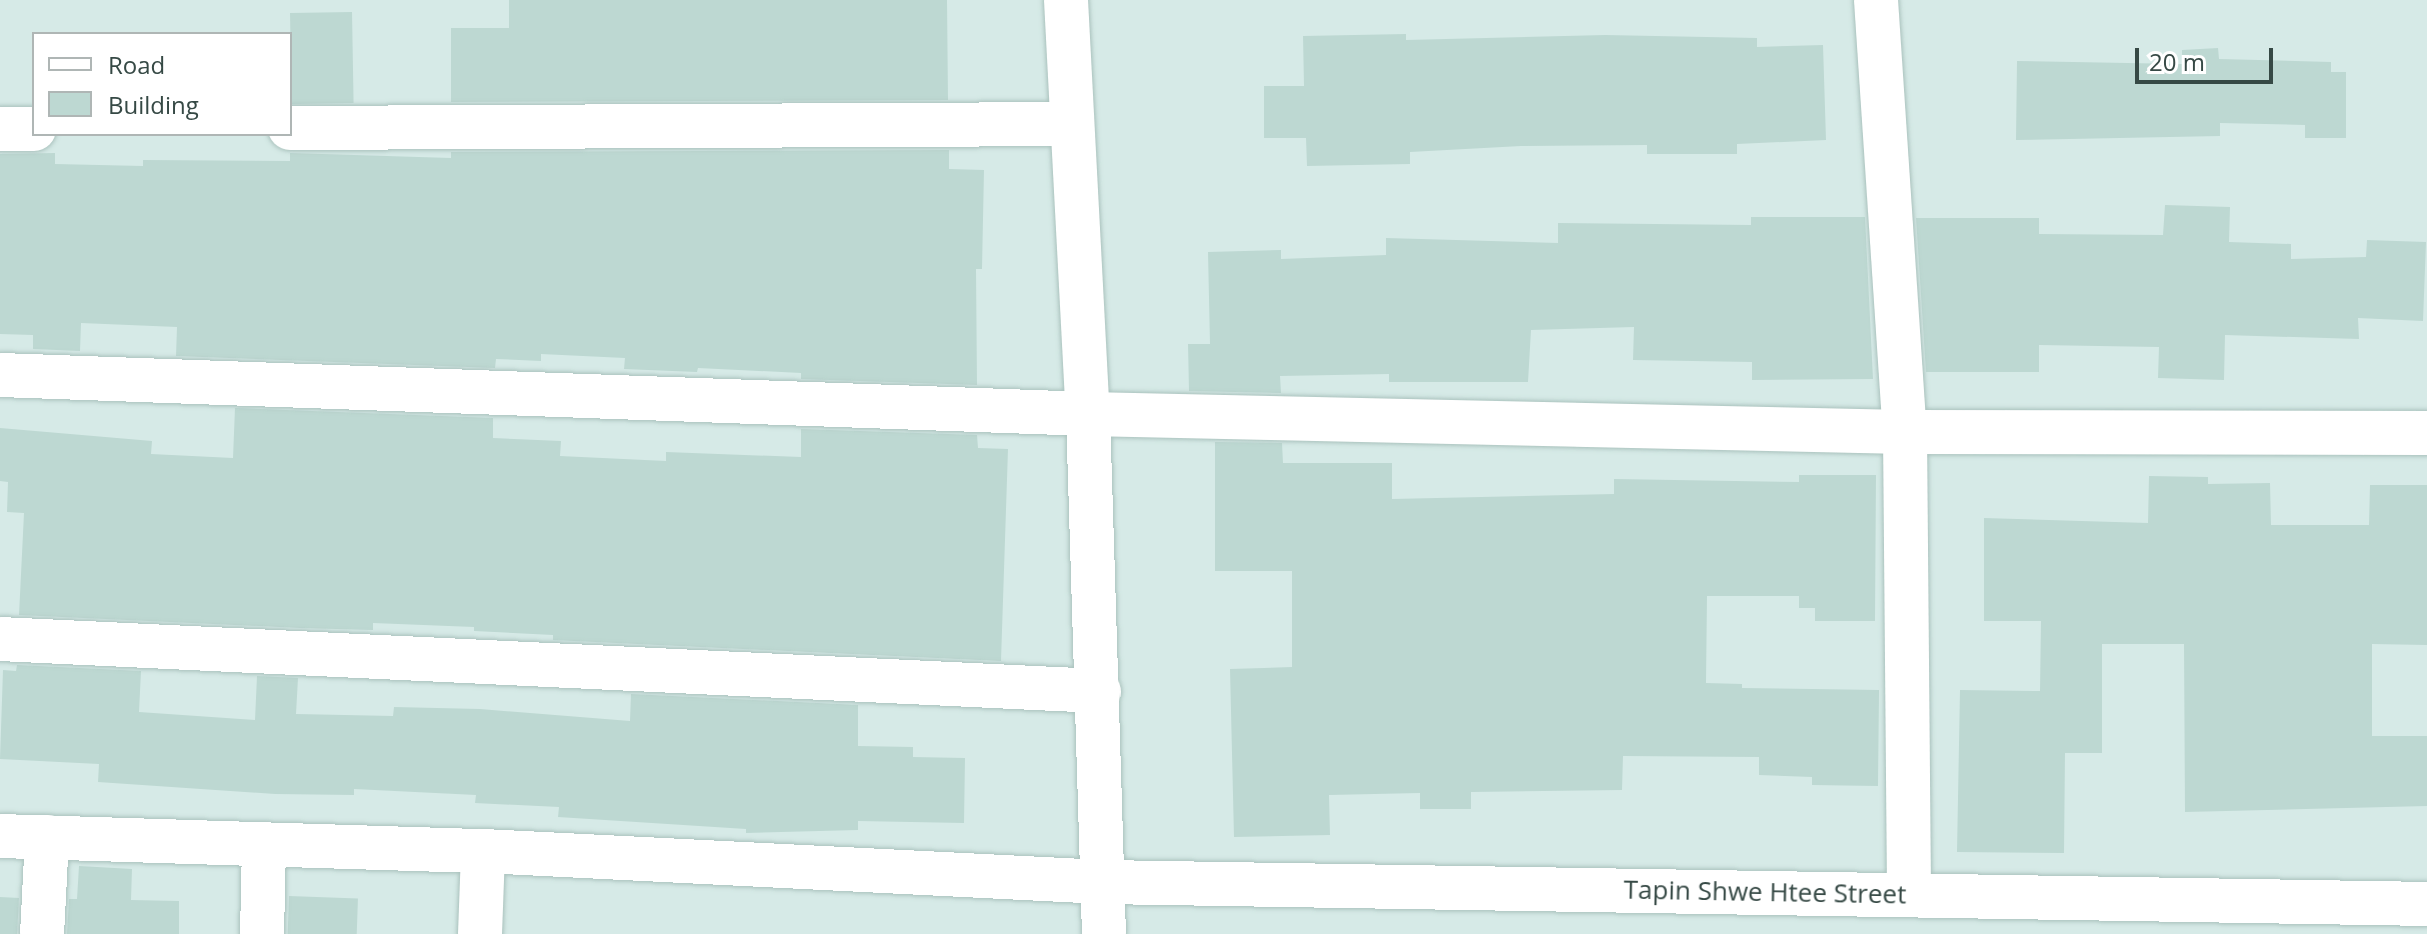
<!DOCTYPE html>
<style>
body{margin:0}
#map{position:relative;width:2427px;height:934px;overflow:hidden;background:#e8f5f3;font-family:"Open Sans",sans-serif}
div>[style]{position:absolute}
.residential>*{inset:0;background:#d6eae7}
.building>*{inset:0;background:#bdd8d2;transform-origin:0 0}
.roads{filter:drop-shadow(0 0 2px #aac2bd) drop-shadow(0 0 2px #aac2bd)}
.minor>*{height:44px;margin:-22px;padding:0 22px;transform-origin:22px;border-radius:22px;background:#fff}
span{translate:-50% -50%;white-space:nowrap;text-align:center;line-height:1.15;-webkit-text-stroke:6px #fff;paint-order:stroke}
.street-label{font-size:26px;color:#364945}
.legend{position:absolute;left:32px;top:32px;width:260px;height:104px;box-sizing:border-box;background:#fff;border:2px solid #afb6b5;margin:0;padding:10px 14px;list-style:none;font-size:24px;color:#364945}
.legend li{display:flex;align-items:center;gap:16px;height:40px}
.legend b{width:40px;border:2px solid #afb6b5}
.scale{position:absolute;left:2135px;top:48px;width:138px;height:36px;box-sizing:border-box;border:4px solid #364945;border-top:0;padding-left:10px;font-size:24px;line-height:28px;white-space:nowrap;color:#364945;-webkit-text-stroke:6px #fff;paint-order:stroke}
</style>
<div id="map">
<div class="residential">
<i style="clip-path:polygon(evenodd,0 0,2427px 0,2427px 934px,0 934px,0 0,34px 34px,290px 34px,290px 134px,34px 134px,34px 34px)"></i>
</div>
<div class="building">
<i style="clip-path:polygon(509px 0,947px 0,948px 100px,451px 102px,451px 28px,509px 28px)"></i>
<i style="left:352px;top:12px;width:91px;height:62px;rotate:89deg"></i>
<i style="clip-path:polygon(1406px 34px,1406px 40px,1605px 35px,1757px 38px,1757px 47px,1823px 45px,1826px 140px,1737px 144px,1737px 154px,1647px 154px,1647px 145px,1521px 146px,1410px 152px,1410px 164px,1307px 166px,1306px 138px,1264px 138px,1264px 86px,1304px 86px,1303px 36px)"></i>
<i style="clip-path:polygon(2218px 48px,2219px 59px,2331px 62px,2331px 72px,2346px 72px,2346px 138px,2305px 138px,2305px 125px,2220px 123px,2220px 136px,2016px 140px,2017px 61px,2182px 64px,2182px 50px)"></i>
<i style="clip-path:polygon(949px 150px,949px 169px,984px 170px,982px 269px,976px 269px,977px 385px,801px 379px,801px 373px,698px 368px,697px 372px,624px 369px,625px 358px,541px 354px,541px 361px,496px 359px,495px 368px,176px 356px,177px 327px,81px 323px,80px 351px,33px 349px,33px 335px,0 334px,0 154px,55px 153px,55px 164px,143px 166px,143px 160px,290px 161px,290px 153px,451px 158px,451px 152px)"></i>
<i style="clip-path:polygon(2165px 205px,2230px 207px,2229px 242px,2291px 244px,2291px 259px,2366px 257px,2367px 240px,2426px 242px,2423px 321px,2358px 318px,2359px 339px,2225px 335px,2224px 380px,2158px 378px,2159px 347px,2039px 345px,2039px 372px,1926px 372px,1916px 218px,2039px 218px,2039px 234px,2163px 235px)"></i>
<i style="clip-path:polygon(1751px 217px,1865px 217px,1873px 379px,1752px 380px,1752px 362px,1633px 360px,1634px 327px,1531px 330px,1528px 382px,1389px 382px,1389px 374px,1280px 376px,1281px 393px,1189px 391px,1188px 344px,1210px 344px,1208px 252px,1281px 250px,1281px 259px,1386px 255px,1386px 238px,1558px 243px,1558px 223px,1751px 225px)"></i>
<i style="clip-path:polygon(235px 408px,493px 418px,493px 438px,561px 441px,560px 456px,666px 461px,666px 452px,801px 457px,801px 429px,977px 435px,978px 448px,1008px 449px,1001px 661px,553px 640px,553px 635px,474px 631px,474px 627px,373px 623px,373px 630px,300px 628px,19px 615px,24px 513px,7px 512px,8px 482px,0 481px,0 428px,152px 441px,151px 454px,233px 458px)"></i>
<i style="clip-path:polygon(1215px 442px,1282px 443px,1283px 463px,1392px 463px,1392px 499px,1614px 494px,1614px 479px,1799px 482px,1799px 475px,1876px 475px,1875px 621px,1815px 621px,1815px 608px,1799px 608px,1799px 596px,1707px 596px,1706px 683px,1742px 684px,1742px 688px,1879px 690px,1878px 786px,1812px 785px,1812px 777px,1759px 775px,1759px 757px,1623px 756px,1622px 790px,1471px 792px,1471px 809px,1420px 809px,1420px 793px,1329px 795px,1330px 835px,1234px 837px,1230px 669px,1292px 667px,1292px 571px,1215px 571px)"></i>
<i style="clip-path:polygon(2149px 476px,2208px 477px,2208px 484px,2270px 483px,2271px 525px,2369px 525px,2370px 485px,2427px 485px,2427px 645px,2372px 644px,2372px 736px,2427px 736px,2427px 806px,2185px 812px,2184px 644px,2102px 644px,2102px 753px,2065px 753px,2064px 853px,1957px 852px,1960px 690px,2040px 691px,2041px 621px,1984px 621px,1984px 518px,2148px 523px)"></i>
<i style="clip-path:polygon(17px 665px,141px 671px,139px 712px,255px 720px,257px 676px,298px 678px,296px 714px,393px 716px,394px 707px,480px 709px,630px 721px,631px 694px,858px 705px,858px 746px,913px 747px,913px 757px,965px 758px,964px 823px,858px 821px,858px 830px,746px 833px,746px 829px,558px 817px,559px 807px,475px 803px,476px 795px,354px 789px,354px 795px,275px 794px,98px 782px,99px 764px,0 759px,3px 670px,16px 671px)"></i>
<i style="clip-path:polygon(79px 866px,132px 869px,131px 900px,179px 901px,179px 934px,67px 934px,69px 899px,77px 899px)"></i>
<i style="left:289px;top:896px;width:69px;height:38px;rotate:2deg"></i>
<i style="left:0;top:897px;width:19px;height:37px;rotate:3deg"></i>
</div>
<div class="roads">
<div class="minor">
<i style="left:1066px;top:0;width:415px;rotate:87deg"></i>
<i style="left:1088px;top:414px;width:520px;rotate:88.24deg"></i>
<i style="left:1876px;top:0;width:433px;rotate:86.2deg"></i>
<i style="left:1905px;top:432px;width:462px;rotate:89.5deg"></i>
<i style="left:290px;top:128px;width:781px;rotate:-0.29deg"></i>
<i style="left:0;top:129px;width:34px"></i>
<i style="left:0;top:375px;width:1089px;rotate:2.05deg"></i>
<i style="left:1088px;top:414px;width:817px;rotate:1.26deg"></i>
<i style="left:1905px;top:432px;width:522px;rotate:0.11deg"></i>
<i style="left:0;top:639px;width:1100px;rotate:2.71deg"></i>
<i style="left:0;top:836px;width:483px;rotate:1.8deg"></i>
<i style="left:483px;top:851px;width:621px;rotate:2.86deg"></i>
<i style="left:1103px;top:882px;width:1324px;rotate:0.95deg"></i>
<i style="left:42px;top:934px;width:97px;rotate:-87deg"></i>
<i style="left:262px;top:934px;width:90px;rotate:-88.7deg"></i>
<i style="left:480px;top:934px;width:83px;rotate:-87.9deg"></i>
</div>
</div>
<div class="street-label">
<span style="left:1765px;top:892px;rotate:1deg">Tapin Shwe Htee Street</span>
</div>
<ul class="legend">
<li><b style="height:10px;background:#fff"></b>Road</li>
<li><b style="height:22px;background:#bdd8d2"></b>Building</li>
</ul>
<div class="scale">20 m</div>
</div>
